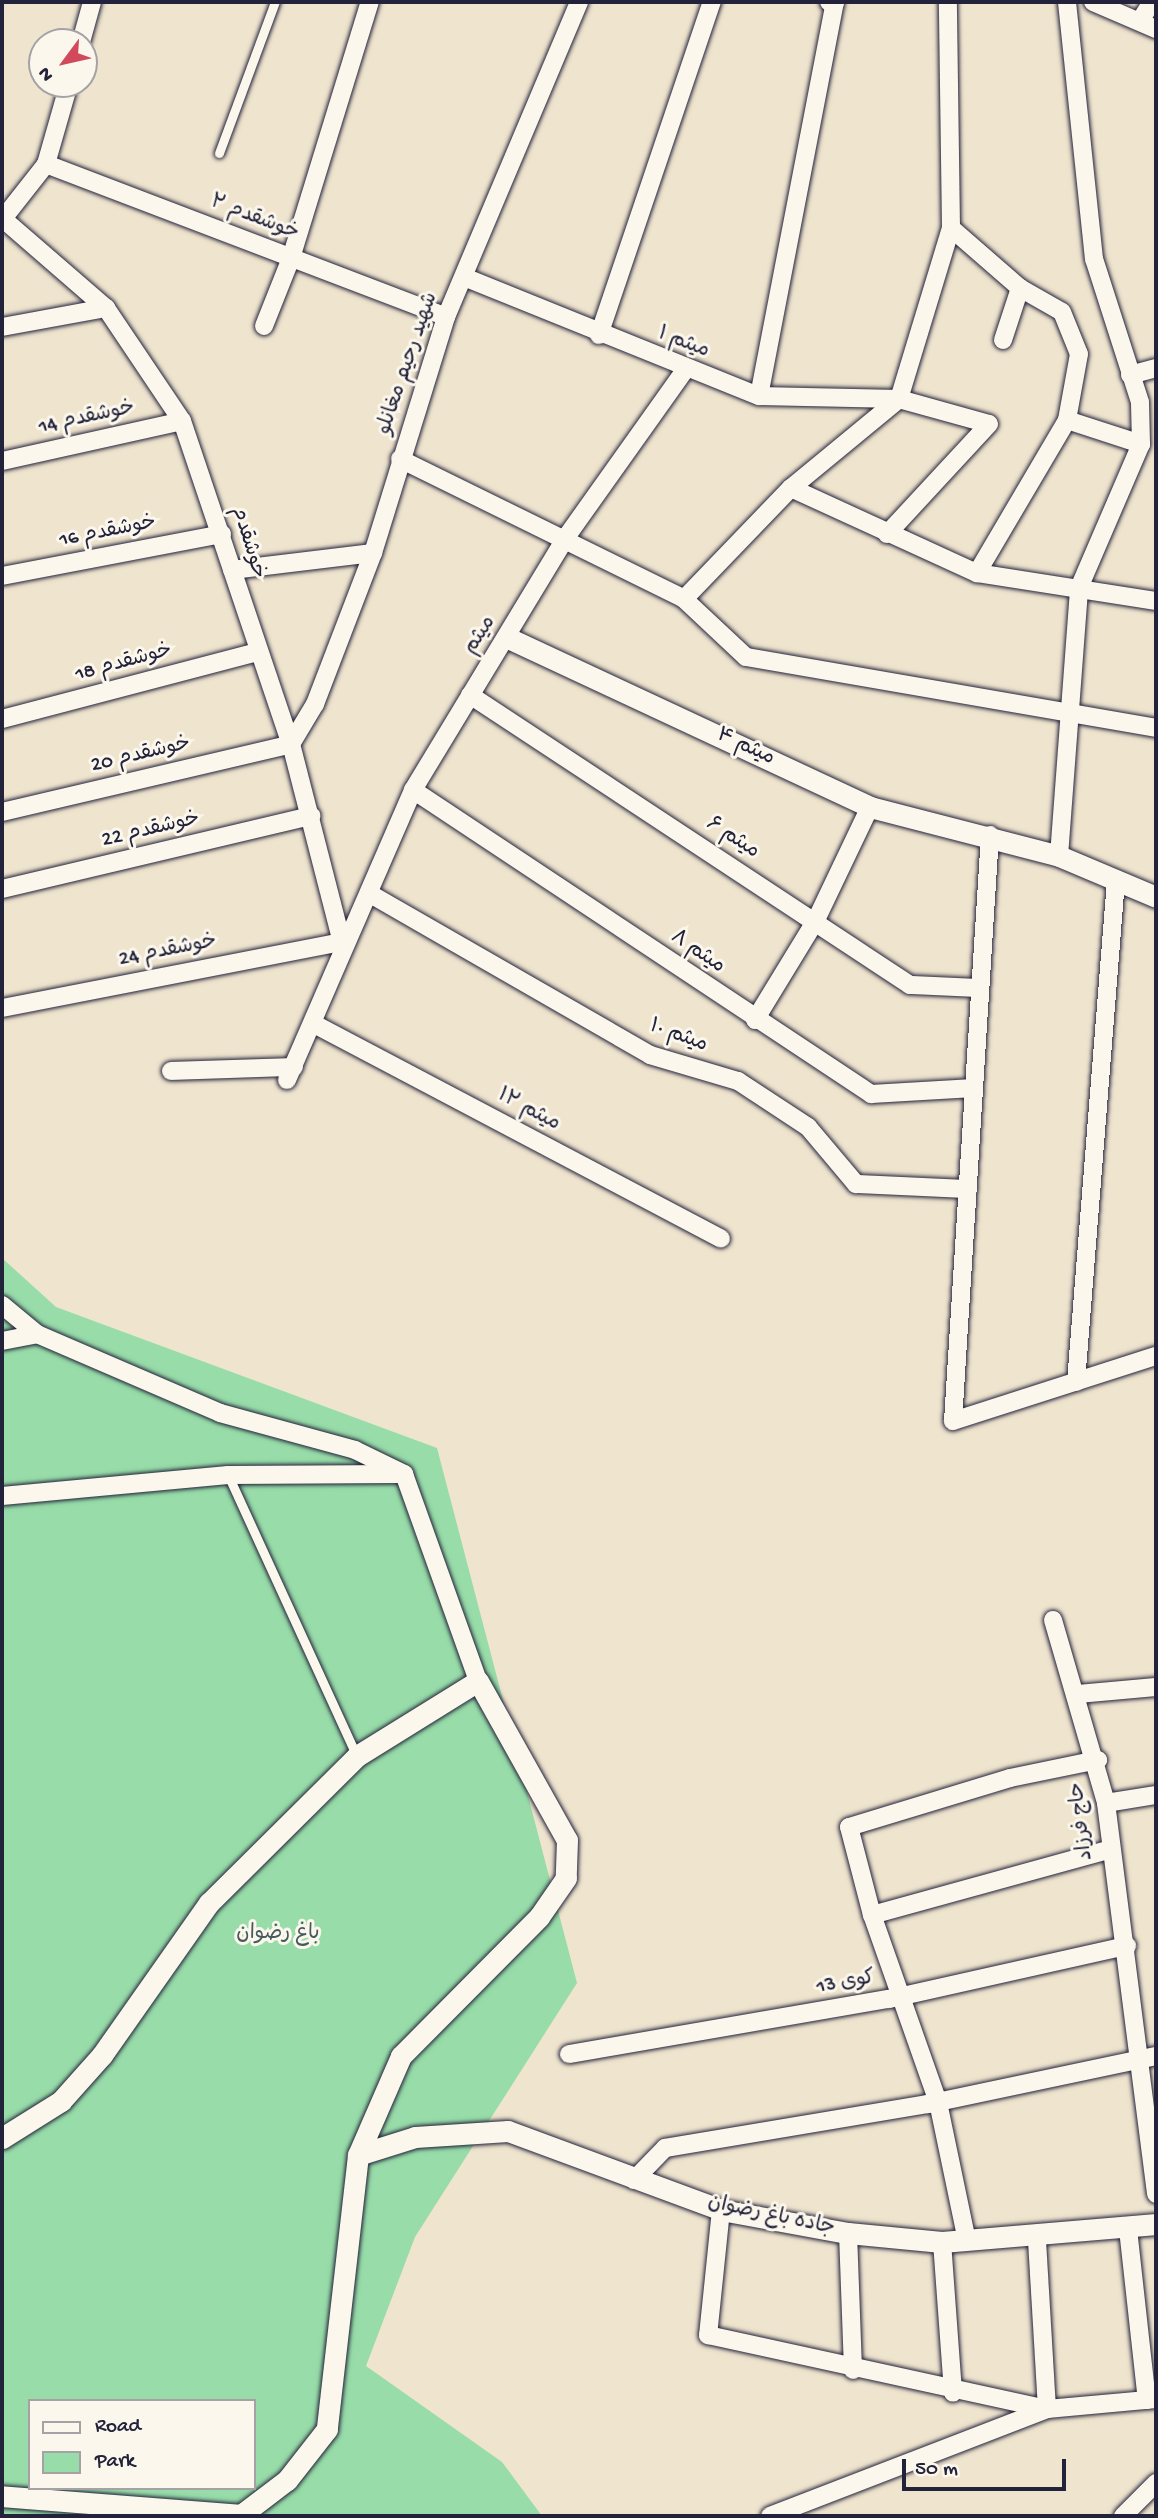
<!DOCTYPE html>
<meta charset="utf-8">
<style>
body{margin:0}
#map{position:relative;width:1158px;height:2518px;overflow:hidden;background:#efe4ce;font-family:"Gochi Hand","Playpen Sans Arabic",sans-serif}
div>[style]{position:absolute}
.green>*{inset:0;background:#98dda9}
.roads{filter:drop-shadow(0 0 2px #22223b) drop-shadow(0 0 2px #22223b)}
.service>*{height:9px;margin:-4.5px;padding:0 4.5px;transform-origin:4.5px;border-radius:4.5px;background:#fbf7ec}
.minor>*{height:18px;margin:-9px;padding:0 9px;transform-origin:9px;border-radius:9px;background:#fbf7ec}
.tertiary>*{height:21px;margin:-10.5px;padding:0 10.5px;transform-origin:10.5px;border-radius:10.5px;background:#fbf7ec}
span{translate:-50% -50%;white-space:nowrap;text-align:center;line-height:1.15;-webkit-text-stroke:6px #fbf7ec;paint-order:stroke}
.street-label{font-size:21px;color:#22223b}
.park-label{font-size:21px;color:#455a5c}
.frame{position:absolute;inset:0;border:4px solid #22223b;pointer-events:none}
.legend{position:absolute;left:28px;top:2399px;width:228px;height:91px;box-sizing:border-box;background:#fbf7ec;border:2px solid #a4a2a5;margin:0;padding:9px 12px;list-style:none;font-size:21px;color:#22223b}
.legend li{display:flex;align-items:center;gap:14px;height:35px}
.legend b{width:35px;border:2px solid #a4a2a5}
.north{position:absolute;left:28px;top:28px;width:70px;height:70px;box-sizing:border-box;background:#fbf7ec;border:2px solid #a4a2a5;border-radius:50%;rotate:237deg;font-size:19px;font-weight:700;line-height:28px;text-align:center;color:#22223b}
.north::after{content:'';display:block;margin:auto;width:24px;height:32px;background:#d1495b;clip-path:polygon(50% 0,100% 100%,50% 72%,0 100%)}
.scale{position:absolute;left:902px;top:2459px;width:164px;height:32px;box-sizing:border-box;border:4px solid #22223b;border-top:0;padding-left:9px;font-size:21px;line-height:24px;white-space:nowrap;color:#22223b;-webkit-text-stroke:5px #fbf7ec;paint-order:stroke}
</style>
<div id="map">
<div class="green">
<i style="clip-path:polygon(evenodd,2px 1258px,56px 1307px,437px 1448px,577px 1983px,415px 2237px,366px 2366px,502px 2462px,542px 2516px,2px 2516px,2px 1258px,30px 2401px,254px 2401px,254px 2488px,30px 2488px,30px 2401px)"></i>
</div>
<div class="roads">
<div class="service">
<i style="left:219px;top:153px;width:161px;rotate:-69.7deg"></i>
<i style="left:228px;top:1475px;width:308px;rotate:65.4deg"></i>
</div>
<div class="minor">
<i style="left:1093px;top:2px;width:69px;rotate:23.2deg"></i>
<i style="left:1140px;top:21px;width:22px;rotate:-58deg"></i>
<i style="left:81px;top:42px;width:41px;rotate:-74.6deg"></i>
<i style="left:46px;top:164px;width:428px;rotate:20.9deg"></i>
<i style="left:2px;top:218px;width:138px;rotate:40.9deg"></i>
<i style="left:106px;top:308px;width:136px;rotate:56.1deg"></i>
<i style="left:182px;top:421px;width:341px;rotate:71.4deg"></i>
<i style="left:291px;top:744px;width:204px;rotate:75.6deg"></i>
<i style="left:2px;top:220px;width:71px;rotate:-51.8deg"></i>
<i style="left:46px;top:164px;width:83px;rotate:-74deg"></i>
<i style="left:951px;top:228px;width:91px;rotate:41deg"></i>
<i style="left:1020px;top:288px;width:48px;rotate:29.7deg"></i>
<i style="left:1062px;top:312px;width:45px;rotate:68deg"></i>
<i style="left:1079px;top:354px;width:67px;rotate:100.3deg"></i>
<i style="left:1067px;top:420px;width:78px;rotate:18deg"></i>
<i style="left:464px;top:277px;width:318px;rotate:22deg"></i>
<i style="left:759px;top:396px;width:140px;rotate:1.2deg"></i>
<i style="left:899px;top:399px;width:93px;rotate:15.5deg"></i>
<i style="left:989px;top:424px;width:150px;rotate:132.8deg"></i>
<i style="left:264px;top:326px;width:73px;rotate:-68.3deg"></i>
<i style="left:291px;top:258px;width:268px;rotate:-72.9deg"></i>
<i style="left:2px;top:327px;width:106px;rotate:-10.4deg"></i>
<i style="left:599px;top:335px;width:352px;rotate:-71.3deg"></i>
<i style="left:1003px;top:340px;width:55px;rotate:-71.9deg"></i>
<i style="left:1130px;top:375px;width:27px;rotate:-15deg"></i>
<i style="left:759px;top:396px;width:400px;rotate:-79.1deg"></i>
<i style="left:835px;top:3px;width:6px;rotate:-171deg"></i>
<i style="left:400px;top:459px;width:317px;rotate:26.2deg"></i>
<i style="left:684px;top:599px;width:85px;rotate:43.1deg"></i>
<i style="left:746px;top:657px;width:416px;rotate:9.8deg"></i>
<i style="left:2px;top:461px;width:184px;rotate:-12.5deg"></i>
<i style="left:791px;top:488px;width:205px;rotate:24.6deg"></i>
<i style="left:977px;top:573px;width:181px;rotate:8.9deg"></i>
<i style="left:232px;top:570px;width:142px;rotate:-6.9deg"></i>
<i style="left:977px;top:573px;width:178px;rotate:-59.5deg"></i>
<i style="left:2px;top:576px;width:224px;rotate:-10.8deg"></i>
<i style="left:684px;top:599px;width:154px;rotate:-46.1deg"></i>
<i style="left:791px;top:488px;width:140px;rotate:-39.5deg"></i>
<i style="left:899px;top:399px;width:179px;rotate:-73.1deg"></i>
<i style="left:951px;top:228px;width:226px;rotate:-90.8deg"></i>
<i style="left:470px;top:695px;width:527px;rotate:33.39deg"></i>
<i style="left:910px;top:985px;width:70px;rotate:2.5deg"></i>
<i style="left:2px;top:719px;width:265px;rotate:-14.7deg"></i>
<i style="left:413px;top:790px;width:550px;rotate:33.57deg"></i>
<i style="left:871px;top:1094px;width:103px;rotate:-3.3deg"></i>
<i style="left:2px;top:812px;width:297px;rotate:-13.2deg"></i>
<i style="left:291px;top:744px;width:47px;rotate:-59deg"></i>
<i style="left:315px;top:704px;width:162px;rotate:-69deg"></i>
<i style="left:373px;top:553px;width:247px;rotate:-72.8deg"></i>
<i style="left:446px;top:317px;width:342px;rotate:-67.1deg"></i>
<i style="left:990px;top:835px;width:587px;rotate:93.61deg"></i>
<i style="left:953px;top:1421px;width:213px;rotate:-17.8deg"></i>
<i style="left:1059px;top:856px;width:269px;rotate:-85.7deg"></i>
<i style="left:1079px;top:588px;width:157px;rotate:-66.7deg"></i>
<i style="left:1141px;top:444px;width:42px;rotate:-91.4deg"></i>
<i style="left:1140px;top:402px;width:150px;rotate:-107.8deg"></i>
<i style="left:1094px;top:259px;width:258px;rotate:-96deg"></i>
<i style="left:2px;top:889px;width:318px;rotate:-13.3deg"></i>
<i style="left:372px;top:895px;width:321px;rotate:29.9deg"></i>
<i style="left:650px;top:1055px;width:92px;rotate:16.5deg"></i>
<i style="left:738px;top:1081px;width:84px;rotate:33.3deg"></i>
<i style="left:808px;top:1127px;width:75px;rotate:49.9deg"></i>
<i style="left:856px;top:1184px;width:112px;rotate:2.6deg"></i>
<i style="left:2px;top:1008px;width:346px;rotate:-11deg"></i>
<i style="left:755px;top:1020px;width:117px;rotate:-58.6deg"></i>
<i style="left:816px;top:920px;width:125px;rotate:-64.5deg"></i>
<i style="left:314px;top:1024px;width:460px;rotate:27.8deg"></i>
<i style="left:171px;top:1071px;width:123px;rotate:-1.9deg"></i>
<i style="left:287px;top:1080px;width:316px;rotate:-66.5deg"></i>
<i style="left:413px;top:790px;width:297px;rotate:-58.8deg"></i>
<i style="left:567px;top:536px;width:204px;rotate:-54.6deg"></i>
<i style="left:2px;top:1305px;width:45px;rotate:39.6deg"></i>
<i style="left:37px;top:1334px;width:199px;rotate:23.3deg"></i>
<i style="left:220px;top:1413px;width:140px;rotate:15.3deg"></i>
<i style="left:355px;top:1450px;width:55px;rotate:26.1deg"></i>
<i style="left:404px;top:1474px;width:220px;rotate:70.3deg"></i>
<i style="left:2px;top:1341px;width:36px;rotate:-11deg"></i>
<i style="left:1076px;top:1382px;width:503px;rotate:-85.44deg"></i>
<i style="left:2px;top:1496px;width:227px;rotate:-5.3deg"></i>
<i style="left:228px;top:1475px;width:172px;rotate:-0.3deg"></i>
<i style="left:1053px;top:1620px;width:191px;rotate:73.8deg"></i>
<i style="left:1106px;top:1803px;width:394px;rotate:82.7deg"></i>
<i style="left:1078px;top:1694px;width:78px;rotate:-5.1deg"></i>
<i style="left:1106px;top:1803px;width:51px;rotate:-9.1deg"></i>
<i style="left:872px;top:1915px;width:245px;rotate:-15.4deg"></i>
<i style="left:569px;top:2054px;width:325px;rotate:-9.8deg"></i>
<i style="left:889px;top:1999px;width:244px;rotate:-12.6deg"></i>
<i style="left:634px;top:2180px;width:45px;rotate:-45.9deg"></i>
<i style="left:665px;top:2148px;width:267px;rotate:-9.5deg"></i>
<i style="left:928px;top:2104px;width:233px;rotate:-11.9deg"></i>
<i style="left:721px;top:2210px;width:126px;rotate:95.9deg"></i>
<i style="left:708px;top:2335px;width:347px;rotate:12.3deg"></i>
<i style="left:1047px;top:2409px;width:109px;rotate:-5.2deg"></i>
<i style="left:1128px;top:2229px;width:172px;rotate:83.7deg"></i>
<i style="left:848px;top:2233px;width:137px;rotate:87.9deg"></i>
<i style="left:967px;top:2241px;width:142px;rotate:-101.8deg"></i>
<i style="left:938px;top:2102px;width:198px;rotate:-109.4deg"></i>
<i style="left:872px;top:1915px;width:91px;rotate:-104.6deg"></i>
<i style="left:849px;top:1827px;width:168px;rotate:-16.9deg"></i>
<i style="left:1010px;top:1778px;width:90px;rotate:-11.6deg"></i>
<i style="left:942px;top:2242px;width:151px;rotate:85.8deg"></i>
<i style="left:770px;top:2516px;width:297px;rotate:-21.1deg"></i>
<i style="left:1047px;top:2409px;width:170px;rotate:-93.4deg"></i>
<i style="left:1123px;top:2516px;width:47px;rotate:-45deg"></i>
</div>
<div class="tertiary">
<i style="left:508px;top:638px;width:400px;rotate:25deg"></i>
<i style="left:870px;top:807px;width:195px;rotate:14.5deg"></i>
<i style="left:1059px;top:856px;width:105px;rotate:22.9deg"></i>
<i style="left:2px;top:2138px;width:70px;rotate:-32.1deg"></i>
<i style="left:61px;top:2101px;width:62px;rotate:-48.3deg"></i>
<i style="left:102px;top:2055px;width:186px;rotate:-54.9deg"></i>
<i style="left:209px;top:1903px;width:209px;rotate:-44.8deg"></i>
<i style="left:357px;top:1756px;width:142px;rotate:-31.8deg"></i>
<i style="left:478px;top:1681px;width:182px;rotate:60.8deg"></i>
<i style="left:567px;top:1840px;width:38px;rotate:92deg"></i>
<i style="left:566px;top:1878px;width:47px;rotate:124.7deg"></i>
<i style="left:539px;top:1917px;width:196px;rotate:134.8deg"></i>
<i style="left:401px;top:2056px;width:108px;rotate:113.5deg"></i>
<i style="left:358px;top:2155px;width:276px;rotate:96.5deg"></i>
<i style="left:327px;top:2429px;width:65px;rotate:128.1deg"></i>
<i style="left:287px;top:2480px;width:58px;rotate:142.7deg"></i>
<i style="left:241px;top:2515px;width:240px;rotate:-175.5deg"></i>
<i style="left:358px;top:2155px;width:60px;rotate:-17.5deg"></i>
<i style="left:415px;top:2137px;width:93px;rotate:-3.7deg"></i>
<i style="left:508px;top:2131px;width:227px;rotate:20.3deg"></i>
<i style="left:721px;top:2210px;width:129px;rotate:10.3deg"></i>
<i style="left:848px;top:2233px;width:94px;rotate:5.5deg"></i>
<i style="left:942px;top:2242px;width:215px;rotate:-4.8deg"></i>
</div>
</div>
<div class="street-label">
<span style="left:254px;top:219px;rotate:21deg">۲ خوشقدم</span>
<span style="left:683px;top:344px;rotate:21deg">۱ میثم</span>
<span style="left:409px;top:364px;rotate:-71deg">شهید رحیم مغانلو</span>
<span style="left:87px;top:419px;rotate:-12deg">خوشقدم 14</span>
<span style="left:108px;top:533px;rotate:-11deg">خوشقدم 16</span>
<span style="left:247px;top:543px;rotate:73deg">خوشقدم</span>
<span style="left:481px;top:636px;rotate:-57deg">میثم</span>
<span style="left:124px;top:664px;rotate:-15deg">خوشقدم 18</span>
<span style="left:745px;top:748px;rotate:25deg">۴ میثم</span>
<span style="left:141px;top:756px;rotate:-13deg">خوشقدم 20</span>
<span style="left:151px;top:831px;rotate:-13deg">خوشقدم 22</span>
<span style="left:732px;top:839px;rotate:33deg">۶ میثم</span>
<span style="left:168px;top:952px;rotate:-11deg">خوشقدم 24</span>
<span style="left:697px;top:953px;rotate:34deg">۸ میثم</span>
<span style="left:678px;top:1037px;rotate:20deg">۱۰ میثم</span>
<span style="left:528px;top:1111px;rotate:28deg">۱۲ میثم</span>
<span style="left:1083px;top:1821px;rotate:-97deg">حاج فرزاد</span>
<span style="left:846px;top:1984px;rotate:-10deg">کوی 13</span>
<span style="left:771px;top:2217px;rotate:12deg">جاده باغ رضوان</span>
</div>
<div class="park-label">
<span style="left:278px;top:1935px">باغ رضوان</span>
</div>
<div class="frame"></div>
<ul class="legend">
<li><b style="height:9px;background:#fbf7ec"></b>Road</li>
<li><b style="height:19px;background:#98dda9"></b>Park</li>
</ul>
<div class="north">N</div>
<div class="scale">50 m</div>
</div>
